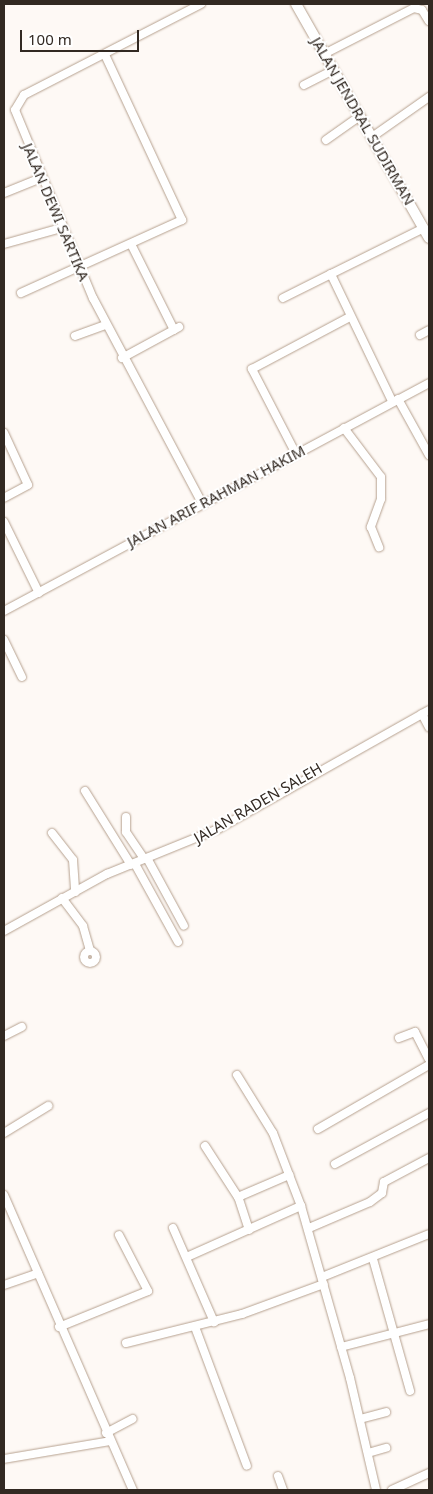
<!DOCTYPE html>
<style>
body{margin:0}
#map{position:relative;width:433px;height:1494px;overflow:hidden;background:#fef9f5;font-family:"Noto Sans",sans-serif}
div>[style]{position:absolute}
.roads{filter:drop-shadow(0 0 1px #b6a18f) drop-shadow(0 0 1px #b6a18f)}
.minor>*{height:8px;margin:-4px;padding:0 4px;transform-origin:4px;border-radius:4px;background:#fff}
.minor>.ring{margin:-4px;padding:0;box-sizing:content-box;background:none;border:8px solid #fff;border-radius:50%}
.tertiary>*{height:10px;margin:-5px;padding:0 5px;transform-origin:5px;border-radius:5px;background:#fff}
span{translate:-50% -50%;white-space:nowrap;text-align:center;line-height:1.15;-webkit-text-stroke:4px #fff;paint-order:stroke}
.street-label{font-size:15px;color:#322922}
.frame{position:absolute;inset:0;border:5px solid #322922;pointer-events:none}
.scale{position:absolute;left:20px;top:30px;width:119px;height:22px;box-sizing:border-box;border:2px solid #322922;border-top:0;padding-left:6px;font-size:15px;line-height:18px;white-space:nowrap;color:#322922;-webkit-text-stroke:4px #fff;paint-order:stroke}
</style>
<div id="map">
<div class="roads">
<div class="minor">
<i style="left:201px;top:4px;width:199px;rotate:152.8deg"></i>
<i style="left:24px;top:95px;width:17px;rotate:121deg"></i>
<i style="left:15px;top:110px;width:204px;rotate:67.5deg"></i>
<i style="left:93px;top:298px;width:234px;rotate:62deg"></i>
<i style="left:324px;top:54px;width:101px;rotate:-27.1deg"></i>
<i style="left:414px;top:8px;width:8px;rotate:14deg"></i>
<i style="left:422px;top:10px;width:13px;rotate:58deg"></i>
<i style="left:304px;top:85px;width:33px;rotate:-27deg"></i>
<i style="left:372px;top:137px;width:70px;rotate:-35.1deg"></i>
<i style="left:326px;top:140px;width:42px;rotate:-35.2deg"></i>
<i style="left:4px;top:193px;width:40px;rotate:-22deg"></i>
<i style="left:4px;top:244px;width:59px;rotate:-15.7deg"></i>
<i style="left:131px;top:244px;width:96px;rotate:63.4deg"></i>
<i style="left:21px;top:293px;width:177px;rotate:-24.4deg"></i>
<i style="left:182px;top:220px;width:182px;rotate:-115deg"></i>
<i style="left:283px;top:298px;width:54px;rotate:-26.6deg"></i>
<i style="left:420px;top:335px;width:10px;rotate:-29deg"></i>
<i style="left:75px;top:336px;width:33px;rotate:-20deg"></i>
<i style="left:122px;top:358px;width:65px;rotate:-28.5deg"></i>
<i style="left:398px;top:399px;width:64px;rotate:61deg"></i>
<i style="left:392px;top:401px;width:141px;rotate:-115.7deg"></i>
<i style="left:331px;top:274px;width:104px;rotate:-26.3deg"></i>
<i style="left:344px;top:428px;width:61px;rotate:52.9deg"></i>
<i style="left:381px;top:477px;width:22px;rotate:90deg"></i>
<i style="left:381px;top:499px;width:30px;rotate:110deg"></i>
<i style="left:371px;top:527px;width:22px;rotate:68deg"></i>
<i style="left:4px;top:433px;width:57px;rotate:65.2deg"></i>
<i style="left:28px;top:485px;width:27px;rotate:152deg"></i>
<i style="left:296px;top:454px;width:96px;rotate:-117.4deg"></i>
<i style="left:252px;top:369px;width:111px;rotate:-28deg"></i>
<i style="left:4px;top:522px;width:79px;rotate:63.8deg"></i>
<i style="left:4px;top:611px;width:482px;rotate:-28.2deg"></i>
<i style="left:4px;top:640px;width:41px;rotate:64.1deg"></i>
<i style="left:422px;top:714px;width:15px;rotate:62deg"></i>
<i style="left:85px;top:791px;width:87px;rotate:58.1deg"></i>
<i style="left:126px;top:817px;width:15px;rotate:90deg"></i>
<i style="left:126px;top:832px;width:32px;rotate:56deg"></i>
<i style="left:52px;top:833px;width:34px;rotate:52deg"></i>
<i style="left:73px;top:860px;width:32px;rotate:86deg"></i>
<i style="left:147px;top:858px;width:77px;rotate:61.4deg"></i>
<i style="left:135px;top:864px;width:89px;rotate:61.1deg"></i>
<i style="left:62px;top:898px;width:35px;rotate:53deg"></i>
<i style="left:83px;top:926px;width:25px;rotate:74deg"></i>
<i style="left:4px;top:931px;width:118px;rotate:-29deg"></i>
<i style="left:107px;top:874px;width:120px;rotate:-22.1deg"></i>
<i style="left:218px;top:829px;width:242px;rotate:-29.4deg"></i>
<i class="ring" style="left:84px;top:951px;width:4px;height:4px"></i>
<i style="left:4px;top:1036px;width:20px;rotate:-27deg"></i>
<i style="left:399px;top:1038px;width:17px;rotate:-21deg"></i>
<i style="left:415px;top:1032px;width:30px;rotate:63deg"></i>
<i style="left:237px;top:1075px;width:68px;rotate:58.2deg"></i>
<i style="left:273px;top:1133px;width:78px;rotate:69deg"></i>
<i style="left:301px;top:1206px;width:179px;rotate:74.1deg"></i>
<i style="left:350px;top:1378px;width:115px;rotate:76.9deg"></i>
<i style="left:318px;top:1129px;width:128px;rotate:-30deg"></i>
<i style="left:4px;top:1133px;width:52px;rotate:-31.5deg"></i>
<i style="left:205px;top:1146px;width:61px;rotate:57.1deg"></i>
<i style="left:335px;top:1164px;width:107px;rotate:-28.5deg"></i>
<i style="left:4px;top:1195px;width:322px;rotate:66.4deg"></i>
<i style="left:173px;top:1228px;width:103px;rotate:66.4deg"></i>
<i style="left:309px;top:1228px;width:66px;rotate:-23.1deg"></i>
<i style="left:370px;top:1202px;width:15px;rotate:-37deg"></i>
<i style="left:382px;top:1193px;width:11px;rotate:-80deg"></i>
<i style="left:384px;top:1182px;width:51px;rotate:-28.1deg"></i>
<i style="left:249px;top:1230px;width:35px;rotate:-108deg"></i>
<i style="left:238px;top:1197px;width:56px;rotate:-23.3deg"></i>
<i style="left:189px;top:1256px;width:123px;rotate:-24.1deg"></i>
<i style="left:373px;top:1259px;width:137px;rotate:74.3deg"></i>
<i style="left:322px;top:1277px;width:115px;rotate:-21.9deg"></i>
<i style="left:4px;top:1285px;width:36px;rotate:-19deg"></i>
<i style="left:59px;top:1327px;width:96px;rotate:-22deg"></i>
<i style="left:148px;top:1291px;width:63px;rotate:-117.4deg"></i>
<i style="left:195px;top:1327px;width:148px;rotate:69.5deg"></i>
<i style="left:126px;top:1343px;width:120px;rotate:-14deg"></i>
<i style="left:242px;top:1314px;width:87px;rotate:-20.1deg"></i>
<i style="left:341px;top:1347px;width:91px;rotate:-14.6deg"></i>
<i style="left:360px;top:1419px;width:27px;rotate:-15deg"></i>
<i style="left:106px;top:1433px;width:30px;rotate:-28deg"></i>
<i style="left:368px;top:1453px;width:19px;rotate:-16deg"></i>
<i style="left:4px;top:1459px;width:108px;rotate:-9.6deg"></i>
<i style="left:278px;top:1476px;width:15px;rotate:70deg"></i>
<i style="left:392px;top:1490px;width:41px;rotate:-24.7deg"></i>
</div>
<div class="tertiary">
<i style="left:296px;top:4px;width:269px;rotate:60.4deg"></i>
</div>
</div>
<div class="street-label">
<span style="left:363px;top:121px;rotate:60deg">JALAN JENDRAL SUDIRMAN</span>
<span style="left:56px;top:212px;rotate:67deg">JALAN DEWI SARTIKA</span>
<span style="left:216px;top:496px;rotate:-28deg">JALAN ARIF RAHMAN HAKIM</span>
<span style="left:258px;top:803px;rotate:-30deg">JALAN RADEN SALEH</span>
</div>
<div class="frame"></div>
<div class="scale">100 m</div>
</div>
